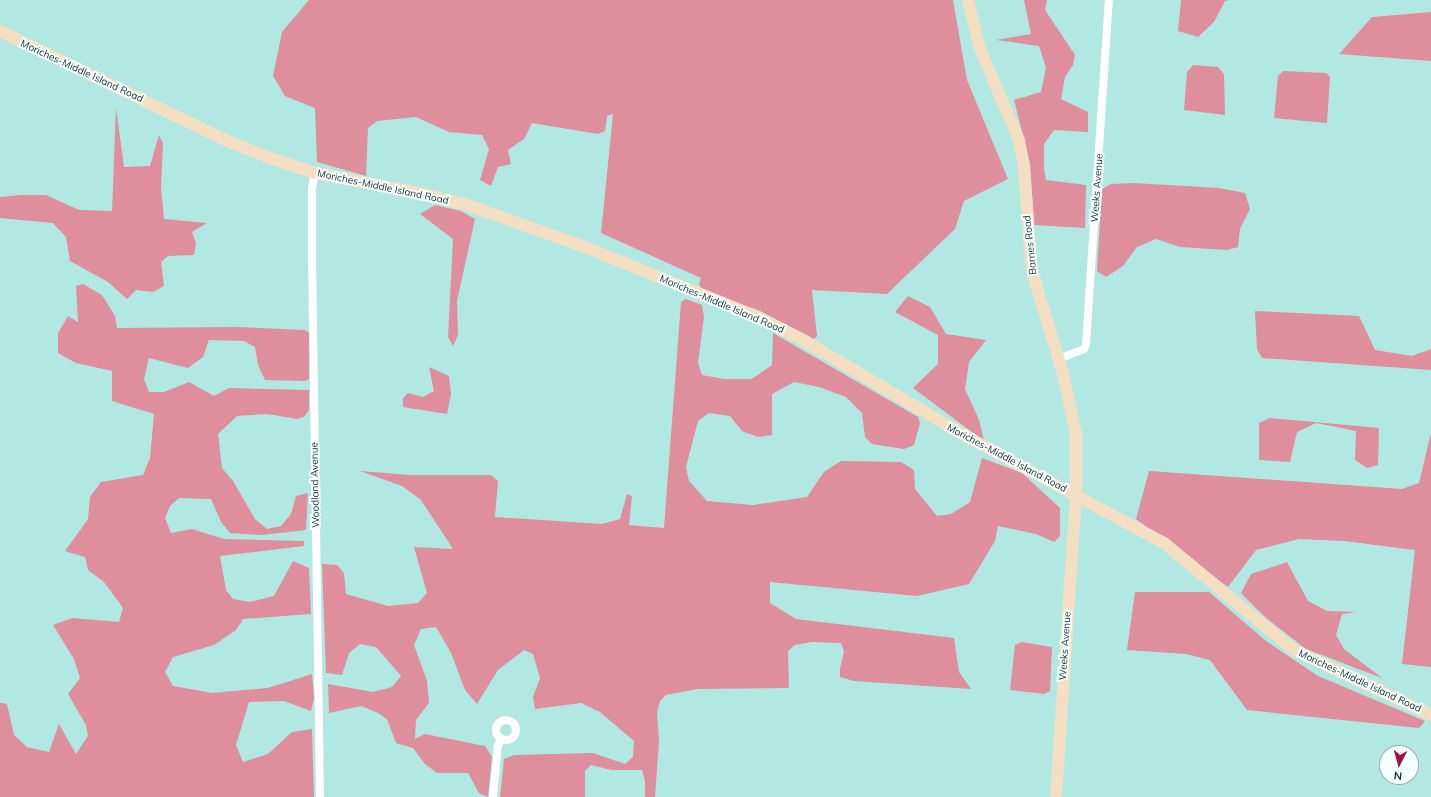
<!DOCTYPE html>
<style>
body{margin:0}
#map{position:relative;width:1431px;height:797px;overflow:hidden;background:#b1e8e2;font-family:Mulish,sans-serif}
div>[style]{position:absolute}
.green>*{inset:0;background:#de8e9c}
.street>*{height:8px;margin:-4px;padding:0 4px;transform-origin:4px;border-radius:4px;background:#fff}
.street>.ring{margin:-4px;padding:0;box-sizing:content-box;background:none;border:8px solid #fff;border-radius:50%}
.secondary>*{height:12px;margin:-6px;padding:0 6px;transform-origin:6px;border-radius:6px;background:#f5dfc2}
span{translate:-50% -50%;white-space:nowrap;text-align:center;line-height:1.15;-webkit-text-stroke:4px #f4fffe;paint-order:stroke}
.street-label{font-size:10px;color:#1a302e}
.north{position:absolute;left:1379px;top:745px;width:40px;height:40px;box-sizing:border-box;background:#f4fffe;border:1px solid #9dacab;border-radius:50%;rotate:186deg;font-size:11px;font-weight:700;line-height:16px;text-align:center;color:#1a302e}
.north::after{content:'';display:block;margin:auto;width:14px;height:18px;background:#a60f45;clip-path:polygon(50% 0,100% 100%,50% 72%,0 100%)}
</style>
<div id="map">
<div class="green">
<i style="clip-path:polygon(309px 0,953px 0,967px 80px,1008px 179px,964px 201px,955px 229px,887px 294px,812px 290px,817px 336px,814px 339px,758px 310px,703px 292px,699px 284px,701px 278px,601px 233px,613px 114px,607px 116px,605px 131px,598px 134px,532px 123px,524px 139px,508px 150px,511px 164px,498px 167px,491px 186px,480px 180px,489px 149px,482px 135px,449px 132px,416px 117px,377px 121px,368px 128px,366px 176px,317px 162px,315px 108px,285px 96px,273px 76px,282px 32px)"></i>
<i style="clip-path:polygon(1024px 0,1047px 0,1045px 10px,1075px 55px,1073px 65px,1065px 77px,1061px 99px,1088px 112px,1088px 132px,1054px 130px,1044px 144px,1044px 169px,1046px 180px,1086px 185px,1085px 228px,1034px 225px,1030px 163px,1014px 100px,1041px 92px,1046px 68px,1039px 46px,996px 40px,1031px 34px)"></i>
<i style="clip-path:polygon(1181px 0,1229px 0,1225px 1px,1214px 22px,1198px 37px,1178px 31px)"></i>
<i style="clip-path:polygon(1431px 12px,1431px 61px,1339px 54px,1372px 17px)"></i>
<i style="clip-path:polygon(1193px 65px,1218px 67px,1224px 74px,1225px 115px,1184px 110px,1187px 72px)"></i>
<i style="clip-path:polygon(1283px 71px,1326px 73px,1330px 77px,1327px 123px,1274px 118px,1278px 76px)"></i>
<i style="clip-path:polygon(116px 108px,124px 167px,150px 166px,159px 135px,163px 143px,161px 188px,164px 219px,207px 223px,192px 232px,196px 243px,194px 255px,168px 256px,161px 262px,164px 286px,153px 292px,136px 290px,127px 299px,108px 282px,70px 261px,66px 237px,53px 223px,0 218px,0 197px,20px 195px,46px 195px,79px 210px,112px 211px)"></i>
<i style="clip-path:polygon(1134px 183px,1219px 188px,1245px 193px,1250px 209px,1240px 229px,1238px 247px,1227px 250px,1180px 247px,1156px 239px,1137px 247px,1123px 266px,1106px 277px,1097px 271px,1102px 189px,1111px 184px)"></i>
<i style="clip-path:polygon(435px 205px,461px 211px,475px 219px,457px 301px,458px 335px,453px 346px,448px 337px,453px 239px,420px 214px)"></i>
<i style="clip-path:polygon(83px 284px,102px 295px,115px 316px,117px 328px,237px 327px,304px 330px,310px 333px,309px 379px,305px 381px,265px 380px,258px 365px,255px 347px,244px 341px,209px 340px,203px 357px,188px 368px,149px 358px,144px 379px,149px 392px,164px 392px,189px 382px,214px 396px,229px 388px,309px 390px,309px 410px,304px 417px,297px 419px,267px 414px,237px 416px,218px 434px,222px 468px,233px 481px,255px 519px,267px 529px,281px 526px,291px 514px,296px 496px,308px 493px,306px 530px,262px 535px,230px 533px,221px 522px,211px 499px,179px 498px,170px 506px,165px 518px,171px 533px,192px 529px,224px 539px,304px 541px,304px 546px,220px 556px,226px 590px,233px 599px,250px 602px,274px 596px,293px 561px,309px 568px,311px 614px,243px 619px,236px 630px,214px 645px,173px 657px,165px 672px,173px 686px,212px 693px,268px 688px,312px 674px,314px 698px,311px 711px,284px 701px,249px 702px,236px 745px,243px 762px,268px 754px,292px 732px,312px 729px,314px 797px,0 797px,0 703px,7px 704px,14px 735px,27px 747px,49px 752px,59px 724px,76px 754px,88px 736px,86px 725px,68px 694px,80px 678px,74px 659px,53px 625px,72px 618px,119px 622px,123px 608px,104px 582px,88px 570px,85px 557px,65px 551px,88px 519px,90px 497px,101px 482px,143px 475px,150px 458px,154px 414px,112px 401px,112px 371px,76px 363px,58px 353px,58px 333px,68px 316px,78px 322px,76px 286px)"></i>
<i style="clip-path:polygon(908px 296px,930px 307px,946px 334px,986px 340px,969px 362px,965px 389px,979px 420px,984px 441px,913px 388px,938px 364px,938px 335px,895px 312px)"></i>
<i style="clip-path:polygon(686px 299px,702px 305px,704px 317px,698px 363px,702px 375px,724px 379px,752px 379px,772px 365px,773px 333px,918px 417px,920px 423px,914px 445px,904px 449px,872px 444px,865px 437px,862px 413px,846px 397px,819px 387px,794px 382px,772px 394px,772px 435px,758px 437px,742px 431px,730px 416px,709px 413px,698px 421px,686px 467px,689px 481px,707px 501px,753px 505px,807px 497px,824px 472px,841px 461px,901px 462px,914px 470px,915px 489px,937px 516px,951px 514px,970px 502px,982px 458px,1022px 473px,1060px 508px,1060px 536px,1054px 542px,1036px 534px,998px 526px,995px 541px,969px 584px,917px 596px,770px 582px,770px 603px,796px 619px,954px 638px,959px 672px,971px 689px,854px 681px,840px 677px,840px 668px,844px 652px,841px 643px,812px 642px,795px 645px,788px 651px,789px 688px,698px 689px,666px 695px,660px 701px,657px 713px,659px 741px,655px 797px,645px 797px,645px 781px,642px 770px,612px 770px,591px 765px,585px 771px,585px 797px,500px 797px,504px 759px,514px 755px,593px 753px,625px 764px,633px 757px,634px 741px,600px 712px,581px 703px,535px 709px,533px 697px,540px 678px,533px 654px,524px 650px,498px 670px,477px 704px,465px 690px,451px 653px,436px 627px,421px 629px,414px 645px,427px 681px,429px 703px,416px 720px,415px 739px,425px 734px,485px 746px,492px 757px,488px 797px,479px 793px,468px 773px,437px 773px,425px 764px,413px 748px,396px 743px,387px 719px,378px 713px,361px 706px,329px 713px,328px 684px,373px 692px,392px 687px,401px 676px,376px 647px,360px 644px,349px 653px,342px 675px,326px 673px,322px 564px,337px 565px,344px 573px,346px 594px,388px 606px,418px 603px,427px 593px,414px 547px,453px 549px,421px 500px,402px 486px,360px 471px,410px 475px,491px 475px,498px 481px,495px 517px,602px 524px,620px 519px,627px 494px,632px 496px,629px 525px,664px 528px,681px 302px)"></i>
<i style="clip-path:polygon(1255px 311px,1359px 316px,1375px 350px,1412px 356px,1431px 349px,1431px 370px,1262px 358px,1257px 349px)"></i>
<i style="clip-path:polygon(429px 367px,449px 376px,451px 394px,447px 414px,403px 407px,403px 398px,408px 393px,423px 397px,434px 391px)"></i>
<i style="clip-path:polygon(1270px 418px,1379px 428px,1378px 465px,1367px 468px,1355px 460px,1356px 431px,1316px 423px,1297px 432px,1290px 462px,1259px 460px,1259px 423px)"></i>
<i style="clip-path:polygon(1431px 433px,1431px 667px,1402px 664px,1415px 550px,1344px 541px,1299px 539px,1256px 550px,1228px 587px,1136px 519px,1149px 471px,1402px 489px,1419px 483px)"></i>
<i style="clip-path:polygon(1287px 562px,1308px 601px,1327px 611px,1356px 612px,1342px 614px,1336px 635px,1344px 649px,1382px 678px,1306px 649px,1265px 617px,1241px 593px,1251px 574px)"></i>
<i style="clip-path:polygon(1135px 592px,1209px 592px,1266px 641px,1318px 676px,1425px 721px,1419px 728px,1247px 710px,1210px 660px,1186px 654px,1127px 650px)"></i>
<i style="clip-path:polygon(1022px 642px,1052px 647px,1050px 691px,1044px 694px,1010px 690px,1015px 645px)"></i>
</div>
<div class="street">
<i style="left:315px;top:173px;width:15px;rotate:101deg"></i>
<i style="left:312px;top:188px;width:70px;rotate:90deg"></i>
<i style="left:312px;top:258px;width:539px;rotate:89.15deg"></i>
<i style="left:1058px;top:359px;width:28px;rotate:-21deg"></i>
<i style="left:1084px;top:349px;width:5px;rotate:-68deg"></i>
<i style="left:1086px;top:344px;width:345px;rotate:-86.2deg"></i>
<i class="ring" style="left:496px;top:720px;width:12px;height:12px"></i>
<i style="left:493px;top:797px;width:52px;rotate:-84.5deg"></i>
<i style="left:498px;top:745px;width:7px;rotate:-56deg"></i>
</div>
<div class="secondary">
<i style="left:968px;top:0;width:50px;rotate:76.2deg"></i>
<i style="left:980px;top:49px;width:99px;rotate:66.8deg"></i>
<i style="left:1019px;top:140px;width:29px;rotate:80deg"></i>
<i style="left:1024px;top:169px;width:102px;rotate:85.5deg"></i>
<i style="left:1032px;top:271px;width:108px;rotate:73.2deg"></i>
<i style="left:1063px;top:374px;width:61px;rotate:77.8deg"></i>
<i style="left:1076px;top:434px;width:61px;rotate:90deg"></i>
<i style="left:1076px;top:495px;width:303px;rotate:93.8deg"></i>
<i style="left:0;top:31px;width:258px;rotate:25.8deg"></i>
<i style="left:232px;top:143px;width:44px;rotate:21.3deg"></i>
<i style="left:273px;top:159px;width:44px;rotate:18.4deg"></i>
<i style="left:315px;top:173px;width:107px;rotate:10.8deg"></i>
<i style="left:420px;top:193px;width:49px;rotate:14.3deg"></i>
<i style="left:467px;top:205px;width:117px;rotate:19.5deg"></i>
<i style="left:577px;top:244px;width:197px;rotate:22deg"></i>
<i style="left:760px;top:318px;width:48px;rotate:27.1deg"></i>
<i style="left:803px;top:340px;width:193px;rotate:30.6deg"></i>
<i style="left:969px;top:438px;width:221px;rotate:28.3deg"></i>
<i style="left:1164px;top:543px;width:168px;rotate:39.5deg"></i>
<i style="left:1294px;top:650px;width:152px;rotate:25.4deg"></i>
</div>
<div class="street-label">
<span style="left:82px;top:71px;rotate:25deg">Moriches-Middle Island Road</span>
<span style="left:383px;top:187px;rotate:12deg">Moriches-Middle Island Road</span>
<span style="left:1097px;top:188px;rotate:-86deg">Weeks Avenue</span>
<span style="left:1030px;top:245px;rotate:-96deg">Barnes Road</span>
<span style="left:722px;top:304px;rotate:23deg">Moriches-Middle Island Road</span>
<span style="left:1007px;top:458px;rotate:28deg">Moriches-Middle Island Road</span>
<span style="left:315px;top:485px;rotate:-91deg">Woodland Avenue</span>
<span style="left:1065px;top:646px;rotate:-86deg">Weeks Avenue</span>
<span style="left:1360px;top:681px;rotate:25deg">Moriches-Middle Island Road</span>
</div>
<div class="north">N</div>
</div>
